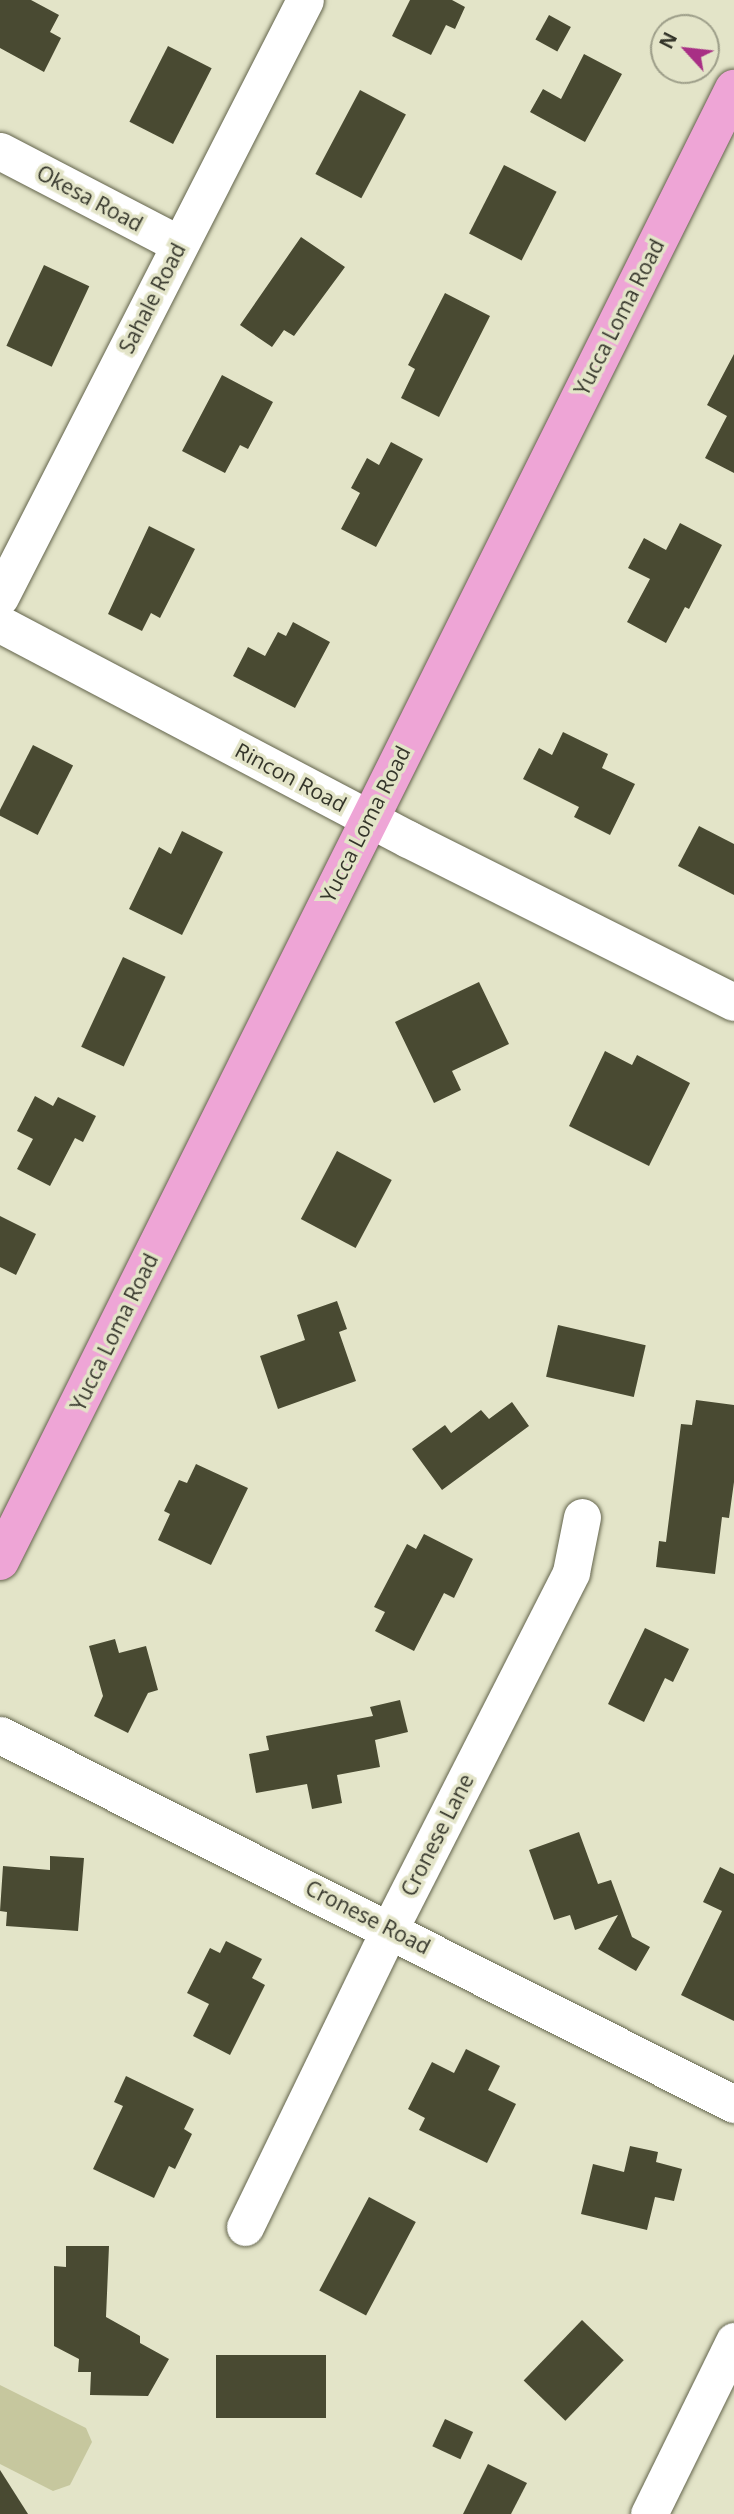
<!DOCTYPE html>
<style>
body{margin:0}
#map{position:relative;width:734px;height:2514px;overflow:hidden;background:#e3e4c8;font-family:"Open Sans",sans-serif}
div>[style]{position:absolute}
.green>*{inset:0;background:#c6c79e}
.building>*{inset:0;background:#494a32;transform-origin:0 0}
.roads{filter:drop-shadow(0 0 2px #63644c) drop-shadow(0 0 2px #63644c)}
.minor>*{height:37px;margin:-18.5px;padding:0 18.5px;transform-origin:18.5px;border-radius:18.5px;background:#fff}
.major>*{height:38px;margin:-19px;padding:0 19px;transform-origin:19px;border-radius:19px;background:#eea5d6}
span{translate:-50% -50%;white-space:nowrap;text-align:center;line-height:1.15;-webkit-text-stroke:7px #e3e4c8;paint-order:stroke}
.street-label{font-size:21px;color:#34352a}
.north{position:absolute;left:650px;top:14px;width:70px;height:70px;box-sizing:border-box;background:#e3e4c8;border:2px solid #9d9e89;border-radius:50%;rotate:297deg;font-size:19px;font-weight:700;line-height:28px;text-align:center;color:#34352a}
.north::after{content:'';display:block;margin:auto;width:24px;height:32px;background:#a82f85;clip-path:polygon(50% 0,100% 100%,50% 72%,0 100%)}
</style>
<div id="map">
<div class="green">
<i style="clip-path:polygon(0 2385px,86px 2428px,92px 2442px,70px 2485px,53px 2491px,0 2464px)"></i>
</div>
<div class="building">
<i style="clip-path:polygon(0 0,31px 0,59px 15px,50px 32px,61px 38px,44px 72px,0 48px)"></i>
<i style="clip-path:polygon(410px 0,452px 0,465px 7px,455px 29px,446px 25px,431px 55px,392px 36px)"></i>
<i style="left:549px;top:15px;width:25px;height:28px;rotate:29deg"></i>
<i style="left:168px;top:46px;width:49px;height:85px;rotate:27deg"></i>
<i style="clip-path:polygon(584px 54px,622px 74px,585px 142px,530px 112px,543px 89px,561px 99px)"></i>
<i style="left:360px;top:90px;width:52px;height:95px;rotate:28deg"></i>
<i style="left:504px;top:165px;width:59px;height:77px;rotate:27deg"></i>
<i style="clip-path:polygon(301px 237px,345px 267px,294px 336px,284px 330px,272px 347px,240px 325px)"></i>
<i style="left:44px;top:265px;width:50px;height:89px;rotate:25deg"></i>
<i style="clip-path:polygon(445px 293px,490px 316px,439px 417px,401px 398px,415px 369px,408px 365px)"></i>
<i style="clip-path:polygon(734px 354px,734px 473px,705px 458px,727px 416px,707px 405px)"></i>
<i style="clip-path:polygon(222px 375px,273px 402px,248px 449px,240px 445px,225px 473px,182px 451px)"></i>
<i style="clip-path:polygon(391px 442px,423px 459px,376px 547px,341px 529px,360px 493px,351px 488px,367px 458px,379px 465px)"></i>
<i style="clip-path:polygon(680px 523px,722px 545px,689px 609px,685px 607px,666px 643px,627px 622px,650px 579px,628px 568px,644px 538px,666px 550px)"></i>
<i style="clip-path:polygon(149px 526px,195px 549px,160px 618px,151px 613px,142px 631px,108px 614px)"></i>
<i style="clip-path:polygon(293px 622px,330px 642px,295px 708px,233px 676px,248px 647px,265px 656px,278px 632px,286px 636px)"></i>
<i style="clip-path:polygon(563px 732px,608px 754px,602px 768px,635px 784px,610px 835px,574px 817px,579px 807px,523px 779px,539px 748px,552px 755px)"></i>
<i style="left:33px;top:745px;width:45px;height:78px;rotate:27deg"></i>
<i style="clip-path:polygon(699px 826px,734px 844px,734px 895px,678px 866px)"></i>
<i style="clip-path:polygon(182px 831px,223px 852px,182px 935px,129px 909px,159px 847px,171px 854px)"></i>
<i style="left:123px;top:957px;width:47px;height:99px;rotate:25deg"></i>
<i style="clip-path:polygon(479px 982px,509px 1044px,452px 1071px,461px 1090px,434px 1103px,395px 1022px)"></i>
<i style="clip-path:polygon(605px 1051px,632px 1065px,637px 1055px,690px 1083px,649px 1166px,569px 1126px)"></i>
<i style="clip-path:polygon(35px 1096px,53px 1106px,58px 1097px,96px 1116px,83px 1142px,75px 1138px,50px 1186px,17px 1169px,33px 1139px,17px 1131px)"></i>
<i style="left:337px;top:1151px;width:62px;height:77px;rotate:28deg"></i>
<i style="clip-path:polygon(0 1216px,36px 1234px,16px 1275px,0 1267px)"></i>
<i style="clip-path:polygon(337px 1301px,347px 1329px,339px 1332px,356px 1381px,278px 1409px,260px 1356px,305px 1340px,297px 1315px)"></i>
<i style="left:558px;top:1325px;width:90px;height:53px;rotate:13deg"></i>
<i style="clip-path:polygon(696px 1400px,734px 1405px,734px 1482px,729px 1518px,722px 1517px,715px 1574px,656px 1567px,659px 1541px,666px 1542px,681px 1424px,692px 1425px)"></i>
<i style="clip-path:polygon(512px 1402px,529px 1426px,442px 1490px,412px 1449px,445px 1425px,451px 1433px,481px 1410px,489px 1419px)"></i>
<i style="clip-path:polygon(196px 1464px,248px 1488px,211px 1565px,158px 1540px,170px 1514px,164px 1511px,179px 1480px,187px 1483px)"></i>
<i style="clip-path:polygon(424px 1534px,473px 1559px,454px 1598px,444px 1593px,414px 1651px,375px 1631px,385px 1612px,374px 1607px,407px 1544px,416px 1549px)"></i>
<i style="clip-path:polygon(645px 1628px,689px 1649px,673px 1682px,665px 1678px,644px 1722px,608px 1704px)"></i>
<i style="clip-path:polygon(115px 1639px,119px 1653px,146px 1646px,158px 1690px,148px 1693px,128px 1733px,94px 1716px,103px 1696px,89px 1646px)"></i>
<i style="clip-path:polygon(400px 1700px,408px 1732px,375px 1740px,380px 1767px,337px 1775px,342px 1803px,312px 1809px,307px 1784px,256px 1793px,249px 1754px,269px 1750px,266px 1736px,373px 1716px,370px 1707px)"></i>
<i style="clip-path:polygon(579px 1832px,598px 1884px,611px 1880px,632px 1937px,650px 1947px,636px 1971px,598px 1949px,618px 1915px,575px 1930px,570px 1915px,554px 1920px,529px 1850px)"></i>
<i style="clip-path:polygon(50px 1856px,84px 1858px,78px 1931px,6px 1926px,7px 1912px,0 1911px,3px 1866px,50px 1870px)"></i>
<i style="clip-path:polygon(720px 1867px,734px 1874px,734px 2021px,681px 1995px,722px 1911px,703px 1902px)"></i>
<i style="clip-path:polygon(226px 1941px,262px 1959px,252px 1978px,265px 1985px,230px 2055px,193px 2036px,209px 2004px,187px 1993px,210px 1948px,220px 1953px)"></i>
<i style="clip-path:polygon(466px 2049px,500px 2066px,488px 2090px,516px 2104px,487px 2163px,419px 2130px,425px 2118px,408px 2109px,432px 2062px,454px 2073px)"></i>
<i style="clip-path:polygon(126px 2076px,194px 2109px,184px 2129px,192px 2134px,175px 2169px,169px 2166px,154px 2198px,93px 2169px,123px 2106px,114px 2102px)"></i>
<i style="clip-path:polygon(630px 2146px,658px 2152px,656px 2162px,682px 2169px,674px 2201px,655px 2197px,647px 2230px,581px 2214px,593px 2164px,624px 2172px)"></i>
<i style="left:369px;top:2197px;width:53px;height:106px;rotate:28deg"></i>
<i style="clip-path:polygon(66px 2246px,109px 2246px,106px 2317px,140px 2336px,140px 2343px,169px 2359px,148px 2396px,90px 2395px,91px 2372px,78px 2372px,79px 2359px,54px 2346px,54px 2266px,66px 2267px)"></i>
<i style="left:582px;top:2320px;width:58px;height:84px;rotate:44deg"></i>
<i style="left:326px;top:2355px;width:63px;height:110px;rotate:90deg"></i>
<i style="left:445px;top:2419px;width:31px;height:30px;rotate:25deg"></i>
<i style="clip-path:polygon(488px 2464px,527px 2483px,511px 2514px,463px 2514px)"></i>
<i style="clip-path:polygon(0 2470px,28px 2514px,0 2514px)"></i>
</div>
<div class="roads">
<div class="minor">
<i style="left:0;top:151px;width:202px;rotate:27.5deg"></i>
<i style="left:0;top:597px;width:670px;rotate:-62.94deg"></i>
<i style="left:0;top:624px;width:461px;rotate:27.8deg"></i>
<i style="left:408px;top:839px;width:364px;rotate:26.6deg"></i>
<i style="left:0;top:1735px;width:822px;rotate:26.69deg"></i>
<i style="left:245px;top:2227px;width:332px;rotate:-64.1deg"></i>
<i style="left:390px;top:1928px;width:399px;rotate:-63deg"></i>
<i style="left:571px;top:1572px;width:56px;rotate:-78.7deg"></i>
<i style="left:649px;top:2514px;width:193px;rotate:-63.8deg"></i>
</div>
<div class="major">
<i style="left:0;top:1561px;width:1645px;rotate:-63.5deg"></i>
</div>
</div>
<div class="street-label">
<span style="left:90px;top:198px;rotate:28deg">Okesa Road</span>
<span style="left:152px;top:298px;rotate:-63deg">Sahale Road</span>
<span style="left:619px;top:317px;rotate:-63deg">Yucca Loma Road</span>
<span style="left:291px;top:777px;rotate:28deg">Rincon Road</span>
<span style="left:365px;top:824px;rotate:-63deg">Yucca Loma Road</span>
<span style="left:114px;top:1332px;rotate:-64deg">Yucca Loma Road</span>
<span style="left:437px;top:1835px;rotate:-63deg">Cronese Lane</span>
<span style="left:368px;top:1917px;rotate:27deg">Cronese Road</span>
</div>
<div class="north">N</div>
</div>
